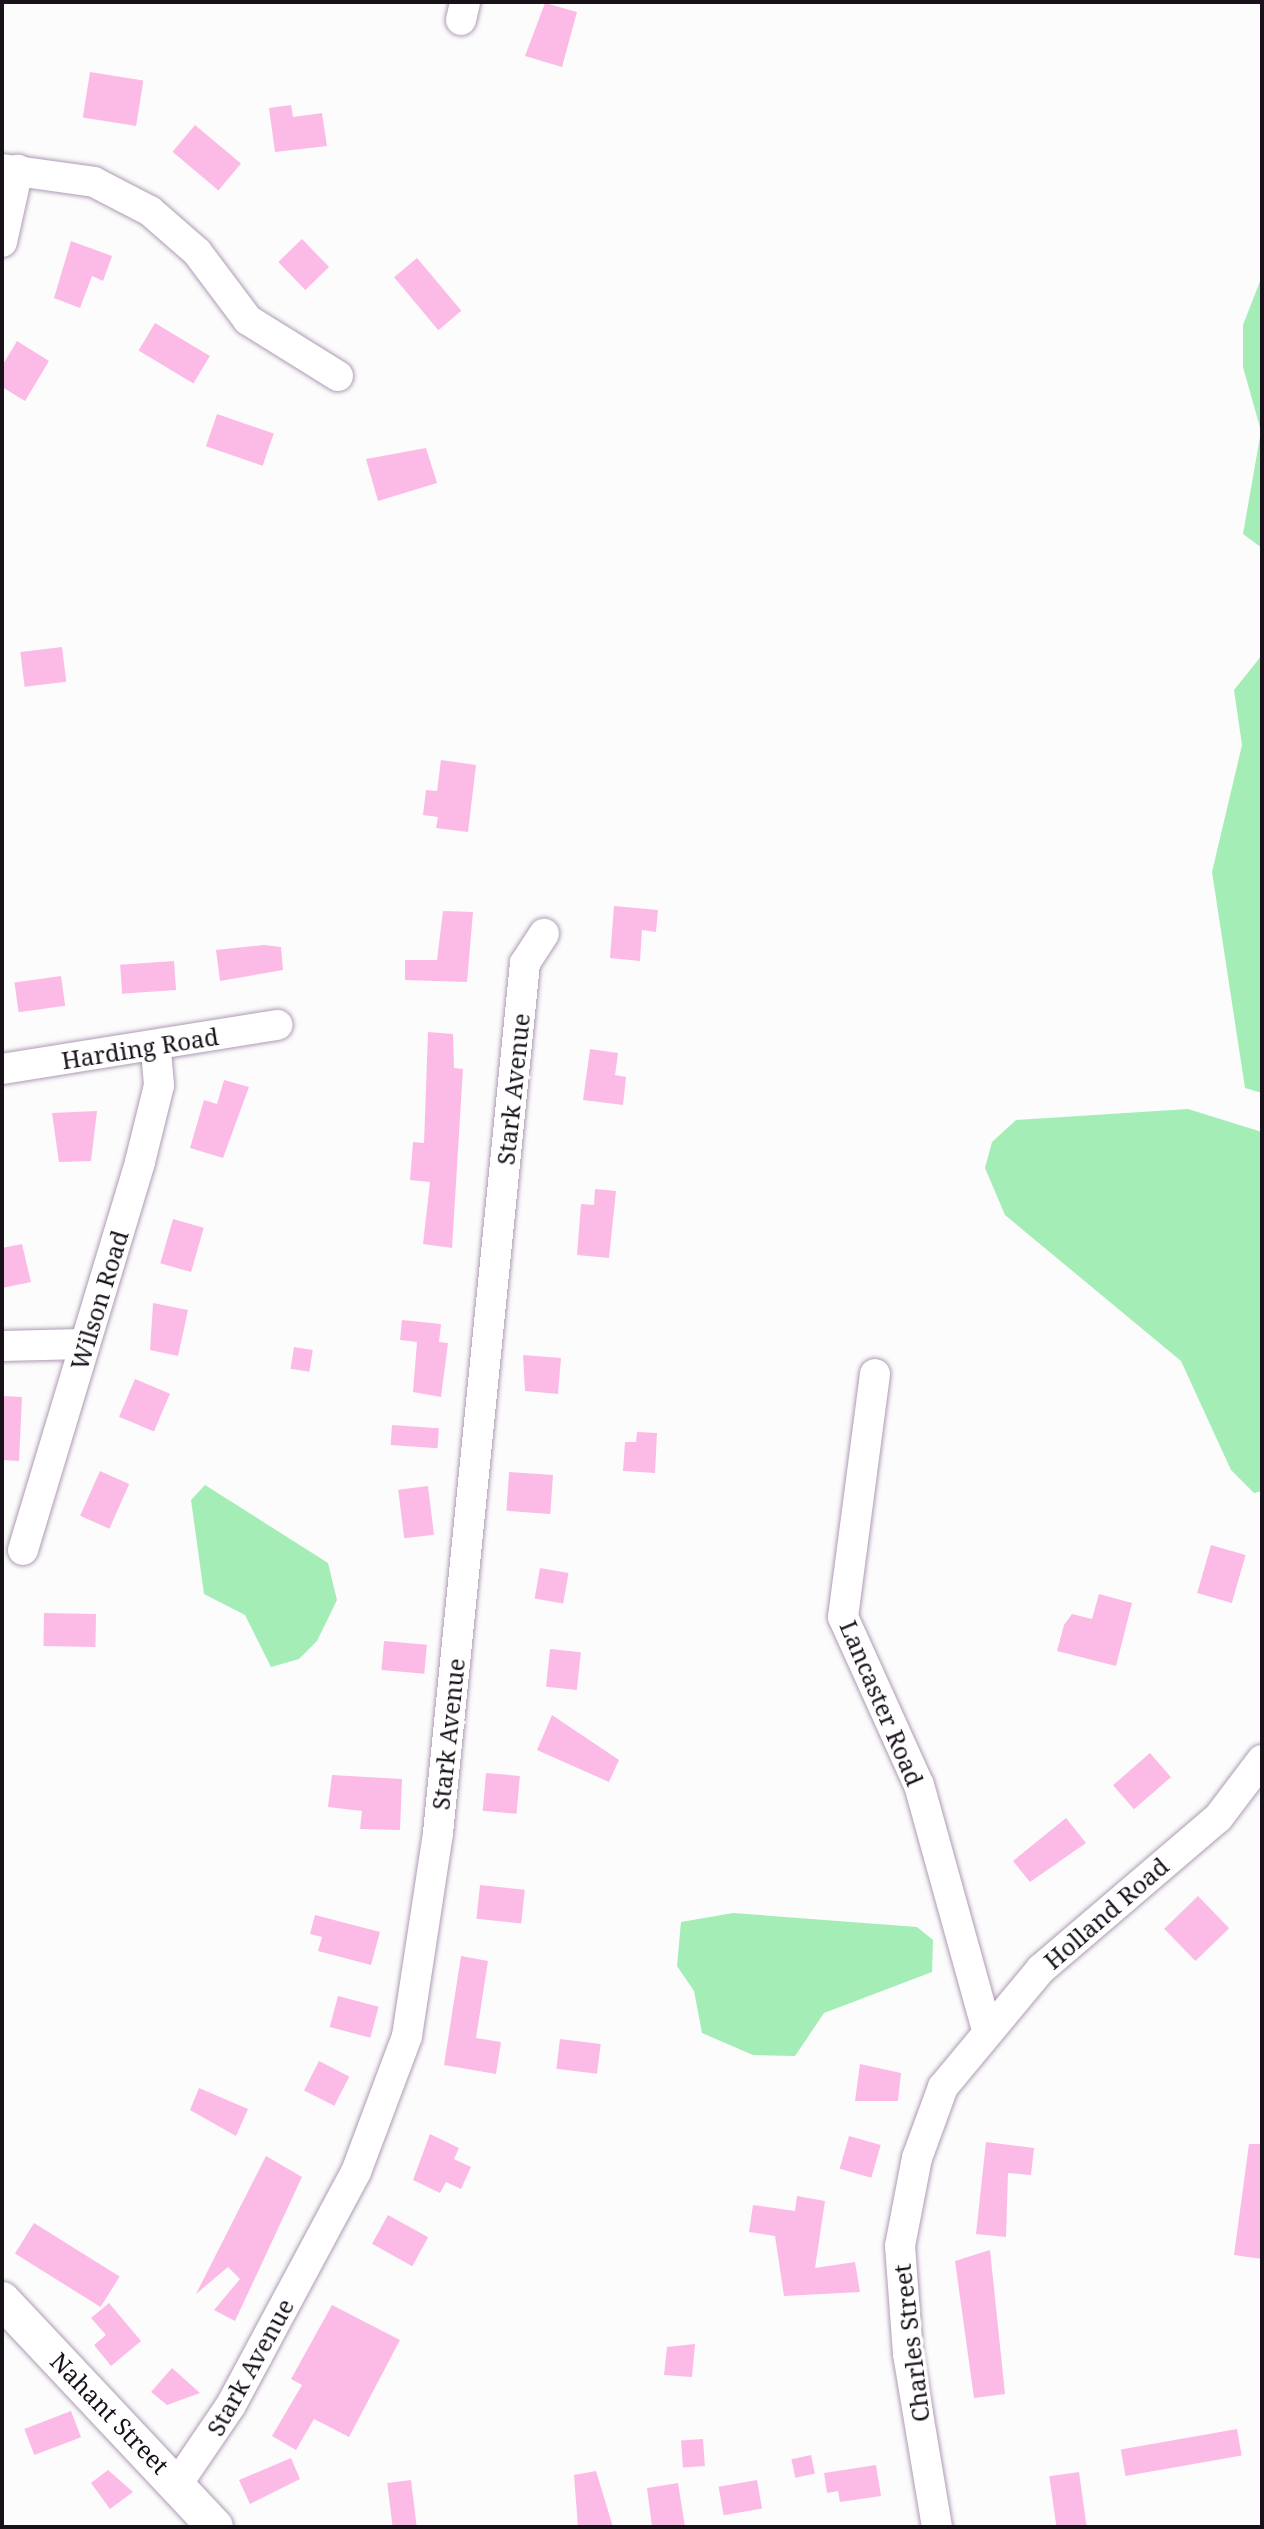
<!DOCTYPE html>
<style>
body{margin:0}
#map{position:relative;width:1264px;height:2529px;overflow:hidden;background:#fcfcfc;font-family:"Noto Serif",serif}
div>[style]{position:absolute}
.green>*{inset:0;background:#a5edb6}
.building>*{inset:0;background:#fcbbe6;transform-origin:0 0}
.roads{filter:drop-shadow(0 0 2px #ae9bb4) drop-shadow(0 0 2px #ae9bb4)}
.minor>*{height:30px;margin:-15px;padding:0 15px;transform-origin:15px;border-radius:15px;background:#fff}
.major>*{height:36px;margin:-18px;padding:0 18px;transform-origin:18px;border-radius:18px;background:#fff}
span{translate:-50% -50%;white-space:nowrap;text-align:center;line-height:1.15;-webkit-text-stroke:7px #fff;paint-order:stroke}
.street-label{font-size:24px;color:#18111a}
.frame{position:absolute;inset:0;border:4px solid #18111a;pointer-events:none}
</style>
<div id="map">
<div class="green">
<i style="clip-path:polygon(1262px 276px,1262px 548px,1243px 534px,1261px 431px,1243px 367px,1243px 325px)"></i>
<i style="clip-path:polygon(1262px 655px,1262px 1093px,1245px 1088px,1212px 872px,1242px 745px,1234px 690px)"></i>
<i style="clip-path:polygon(1188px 1109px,1262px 1132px,1262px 1491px,1254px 1493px,1231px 1470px,1181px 1361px,1005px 1215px,985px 1168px,992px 1142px,1016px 1120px)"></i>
<i style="clip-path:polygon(205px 1485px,328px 1563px,337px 1600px,317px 1641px,299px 1659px,271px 1667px,245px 1615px,204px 1594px,191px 1500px)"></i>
<i style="clip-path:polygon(733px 1913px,917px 1927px,933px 1940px,932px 1972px,824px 2013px,795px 2056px,753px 2055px,702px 2033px,694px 1991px,677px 1966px,681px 1922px)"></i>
</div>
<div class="building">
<i style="clip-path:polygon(545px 3px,577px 12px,562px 67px,525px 56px)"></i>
<i style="left:90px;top:72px;width:54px;height:46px;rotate:9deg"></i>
<i style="clip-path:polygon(291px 105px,293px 117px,322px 113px,327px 146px,275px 152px,269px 108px)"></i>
<i style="left:195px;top:125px;width:60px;height:35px;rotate:40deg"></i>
<i style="left:302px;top:239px;width:39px;height:33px;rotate:46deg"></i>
<i style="clip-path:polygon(71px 241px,112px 256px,103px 281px,92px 276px,80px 308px,54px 298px)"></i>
<i style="left:417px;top:258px;width:69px;height:30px;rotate:50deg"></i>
<i style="left:155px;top:323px;width:64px;height:32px;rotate:31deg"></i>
<i style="clip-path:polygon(17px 341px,49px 361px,25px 401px,2px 387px,2px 366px)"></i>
<i style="left:217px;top:414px;width:60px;height:34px;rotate:19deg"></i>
<i style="clip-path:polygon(426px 448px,437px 483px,378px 501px,366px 459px)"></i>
<i style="left:62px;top:647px;width:35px;height:42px;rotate:83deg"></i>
<i style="clip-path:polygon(441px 760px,476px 765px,468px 832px,436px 828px,438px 817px,423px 815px,426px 790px,437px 791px)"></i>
<i style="clip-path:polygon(614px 906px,658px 910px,656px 932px,642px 930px,640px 961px,610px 958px)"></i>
<i style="clip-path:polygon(443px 911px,473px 912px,467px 982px,405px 980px,405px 960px,437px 960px)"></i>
<i style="clip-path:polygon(264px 945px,281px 947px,283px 970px,220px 981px,216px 950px)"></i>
<i style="left:174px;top:961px;width:29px;height:54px;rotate:86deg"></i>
<i style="left:61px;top:976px;width:30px;height:47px;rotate:82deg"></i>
<i style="clip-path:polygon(428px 1032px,453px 1034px,454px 1068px,463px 1069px,452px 1248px,423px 1244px,430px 1182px,410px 1180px,413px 1142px,424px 1143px)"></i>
<i style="clip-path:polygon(590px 1049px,618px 1053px,615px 1075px,626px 1077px,623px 1105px,583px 1100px)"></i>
<i style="clip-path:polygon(224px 1080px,249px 1087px,223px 1158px,190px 1148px,204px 1100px,217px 1104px)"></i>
<i style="clip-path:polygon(97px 1111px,91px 1161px,59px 1162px,52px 1113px)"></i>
<i style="clip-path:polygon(595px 1189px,616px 1191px,609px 1258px,577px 1255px,581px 1204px,594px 1205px)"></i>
<i style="left:173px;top:1219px;width:32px;height:46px;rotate:16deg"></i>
<i style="clip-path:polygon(22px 1244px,31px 1282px,2px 1288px,2px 1248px)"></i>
<i style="clip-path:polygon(153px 1303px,188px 1310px,178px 1356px,150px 1350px)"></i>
<i style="clip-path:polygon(402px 1320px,441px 1324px,439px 1342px,448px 1343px,441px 1397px,413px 1392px,417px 1342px,400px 1340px)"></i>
<i style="left:294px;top:1347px;width:19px;height:22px;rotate:9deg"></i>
<i style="clip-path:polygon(523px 1355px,561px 1358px,558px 1394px,525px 1391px)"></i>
<i style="left:135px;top:1379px;width:38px;height:41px;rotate:23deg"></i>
<i style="clip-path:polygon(2px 1396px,22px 1397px,19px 1461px,2px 1460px)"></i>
<i style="left:392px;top:1425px;width:47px;height:20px;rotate:4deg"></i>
<i style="clip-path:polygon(637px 1432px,657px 1433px,655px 1473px,623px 1471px,625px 1442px,636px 1442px)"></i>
<i style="left:100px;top:1471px;width:32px;height:49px;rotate:24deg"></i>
<i style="left:553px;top:1475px;width:39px;height:44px;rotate:94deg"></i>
<i style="left:428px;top:1486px;width:49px;height:30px;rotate:83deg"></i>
<i style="left:1211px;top:1545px;width:36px;height:50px;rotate:16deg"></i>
<i style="left:540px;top:1568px;width:29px;height:31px;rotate:10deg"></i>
<i style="clip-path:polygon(1099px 1594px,1132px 1603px,1116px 1666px,1057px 1651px,1064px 1625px,1072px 1614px,1092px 1619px)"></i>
<i style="left:44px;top:1613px;width:52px;height:33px;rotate:1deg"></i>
<i style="left:384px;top:1641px;width:43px;height:29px;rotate:5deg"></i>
<i style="left:550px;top:1649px;width:31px;height:38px;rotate:6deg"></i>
<i style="clip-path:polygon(552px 1715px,619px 1760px,609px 1782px,537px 1750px)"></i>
<i style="left:1150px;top:1753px;width:32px;height:49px;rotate:49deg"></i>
<i style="left:486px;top:1773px;width:34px;height:38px;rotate:5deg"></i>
<i style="clip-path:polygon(332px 1775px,402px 1779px,400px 1830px,360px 1829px,362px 1811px,328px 1807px)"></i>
<i style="clip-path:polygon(1066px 1818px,1086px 1843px,1030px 1882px,1013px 1861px)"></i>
<i style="left:480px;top:1885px;width:45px;height:34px;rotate:6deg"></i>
<i style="left:1198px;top:1896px;width:45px;height:47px;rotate:46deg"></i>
<i style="clip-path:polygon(315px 1915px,380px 1932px,371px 1965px,318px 1951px,322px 1937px,310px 1934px)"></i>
<i style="clip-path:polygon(461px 1956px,488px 1961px,476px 2038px,501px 2042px,496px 2074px,444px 2065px)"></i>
<i style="left:338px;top:1996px;width:42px;height:32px;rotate:15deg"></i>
<i style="left:560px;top:2039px;width:41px;height:30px;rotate:7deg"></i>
<i style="left:319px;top:2061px;width:34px;height:33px;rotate:27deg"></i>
<i style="clip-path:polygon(860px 2064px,901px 2073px,898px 2101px,855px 2101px)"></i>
<i style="clip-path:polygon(199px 2088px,248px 2109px,236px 2136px,190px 2110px)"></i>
<i style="clip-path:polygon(430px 2134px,459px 2148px,454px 2159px,471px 2167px,461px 2189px,446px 2182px,440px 2193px,413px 2180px)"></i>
<i style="left:849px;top:2136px;width:33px;height:34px;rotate:16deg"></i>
<i style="clip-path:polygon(986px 2142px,1034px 2148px,1031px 2175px,1008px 2173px,1006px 2237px,976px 2234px)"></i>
<i style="clip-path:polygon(1249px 2144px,1262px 2144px,1262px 2259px,1234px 2255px)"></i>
<i style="clip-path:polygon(266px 2156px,302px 2177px,235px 2321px,214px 2310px,240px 2279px,228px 2267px,196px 2294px)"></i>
<i style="clip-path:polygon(797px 2196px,825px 2201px,815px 2268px,855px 2262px,860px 2292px,784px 2296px,775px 2236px,749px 2232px,753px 2205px,795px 2211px)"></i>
<i style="left:388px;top:2215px;width:46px;height:33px;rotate:29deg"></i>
<i style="left:34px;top:2223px;width:101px;height:36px;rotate:32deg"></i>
<i style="clip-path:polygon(990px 2250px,1005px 2394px,974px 2398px,955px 2261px)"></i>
<i style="clip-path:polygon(109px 2303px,141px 2341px,111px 2366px,94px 2345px,106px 2335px,91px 2318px)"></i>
<i style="clip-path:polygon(332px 2305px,400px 2340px,349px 2437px,314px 2419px,296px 2450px,272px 2436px,302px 2385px,291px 2379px)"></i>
<i style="clip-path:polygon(695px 2344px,692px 2377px,664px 2375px,667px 2347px)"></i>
<i style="clip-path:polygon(172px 2368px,200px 2393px,167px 2405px,151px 2392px)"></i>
<i style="left:71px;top:2411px;width:28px;height:50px;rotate:69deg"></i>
<i style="left:1237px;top:2429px;width:27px;height:118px;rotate:80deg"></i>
<i style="left:703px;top:2439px;width:27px;height:22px;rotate:86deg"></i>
<i style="left:811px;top:2455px;width:19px;height:20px;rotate:78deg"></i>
<i style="clip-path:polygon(291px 2458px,300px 2479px,250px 2504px,239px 2480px)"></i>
<i style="clip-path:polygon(876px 2465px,881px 2496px,840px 2502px,838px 2491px,827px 2493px,824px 2473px)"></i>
<i style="clip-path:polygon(108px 2470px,133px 2492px,110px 2509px,91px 2483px)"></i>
<i style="clip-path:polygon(596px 2471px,613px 2527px,578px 2527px,574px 2475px)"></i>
<i style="left:1079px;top:2472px;width:56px;height:30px;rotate:82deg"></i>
<i style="left:411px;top:2480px;width:47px;height:24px;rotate:83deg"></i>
<i style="left:757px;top:2480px;width:29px;height:39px;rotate:80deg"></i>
<i style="clip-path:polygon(678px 2483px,685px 2527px,652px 2527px,647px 2488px)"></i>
</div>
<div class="roads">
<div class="minor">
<i style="left:461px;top:20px;width:18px;rotate:-77deg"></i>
<i style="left:2px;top:169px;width:93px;rotate:8deg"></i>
<i style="left:94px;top:182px;width:63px;rotate:27.4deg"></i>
<i style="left:150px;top:211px;width:62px;rotate:41.1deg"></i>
<i style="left:197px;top:252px;width:85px;rotate:53.1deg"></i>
<i style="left:248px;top:320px;width:106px;rotate:31.9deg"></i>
<i style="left:2px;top:242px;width:74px;rotate:-77.5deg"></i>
<i style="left:2px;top:1069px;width:279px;rotate:-9.1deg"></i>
<i style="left:2px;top:1346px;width:82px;rotate:-1.4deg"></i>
<i style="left:875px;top:1374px;width:245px;rotate:97.5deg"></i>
<i style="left:843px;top:1617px;width:184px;rotate:65.7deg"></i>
<i style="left:919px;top:1785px;width:250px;rotate:74.5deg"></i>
<i style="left:23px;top:1550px;width:405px;rotate:-73.2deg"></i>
<i style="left:140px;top:1162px;width:79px;rotate:-76.1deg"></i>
<i style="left:159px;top:1085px;width:38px;rotate:-95deg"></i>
<i style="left:178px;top:2483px;width:94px;rotate:-55.8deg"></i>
<i style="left:231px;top:2405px;width:264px;rotate:-61.8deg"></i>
<i style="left:356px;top:2172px;width:145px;rotate:-69.4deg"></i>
<i style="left:407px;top:2036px;width:205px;rotate:-81.3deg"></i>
<i style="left:438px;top:1833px;width:874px;rotate:-84.29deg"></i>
<i style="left:525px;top:963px;width:35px;rotate:-57deg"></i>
<i style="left:937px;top:2527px;width:175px;rotate:-99.5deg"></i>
<i style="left:908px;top:2354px;width:108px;rotate:-94.2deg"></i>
<i style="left:900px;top:2246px;width:90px;rotate:-79.1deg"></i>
<i style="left:917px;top:2158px;width:76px;rotate:-69.9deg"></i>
<i style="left:943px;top:2087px;width:153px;rotate:-50.3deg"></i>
<i style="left:1041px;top:1969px;width:233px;rotate:-40.5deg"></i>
<i style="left:1218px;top:1818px;width:73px;rotate:-52.8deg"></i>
</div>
<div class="major">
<i style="left:2px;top:2300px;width:311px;rotate:46.8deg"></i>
</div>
</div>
<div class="street-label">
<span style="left:140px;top:1048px;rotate:-9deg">Harding Road</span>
<span style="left:513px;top:1089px;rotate:-84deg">Stark Avenue</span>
<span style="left:99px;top:1300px;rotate:-73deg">Wilson Road</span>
<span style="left:882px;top:1703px;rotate:67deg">Lancaster Road</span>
<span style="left:448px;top:1734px;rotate:-84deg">Stark Avenue</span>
<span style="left:1106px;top:1913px;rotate:-41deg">Holland Road</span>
<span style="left:911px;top:2343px;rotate:-97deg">Charles Street</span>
<span style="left:250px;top:2367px;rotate:-61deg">Stark Avenue</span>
<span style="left:110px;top:2413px;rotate:46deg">Nahant Street</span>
</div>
<div class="frame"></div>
</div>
